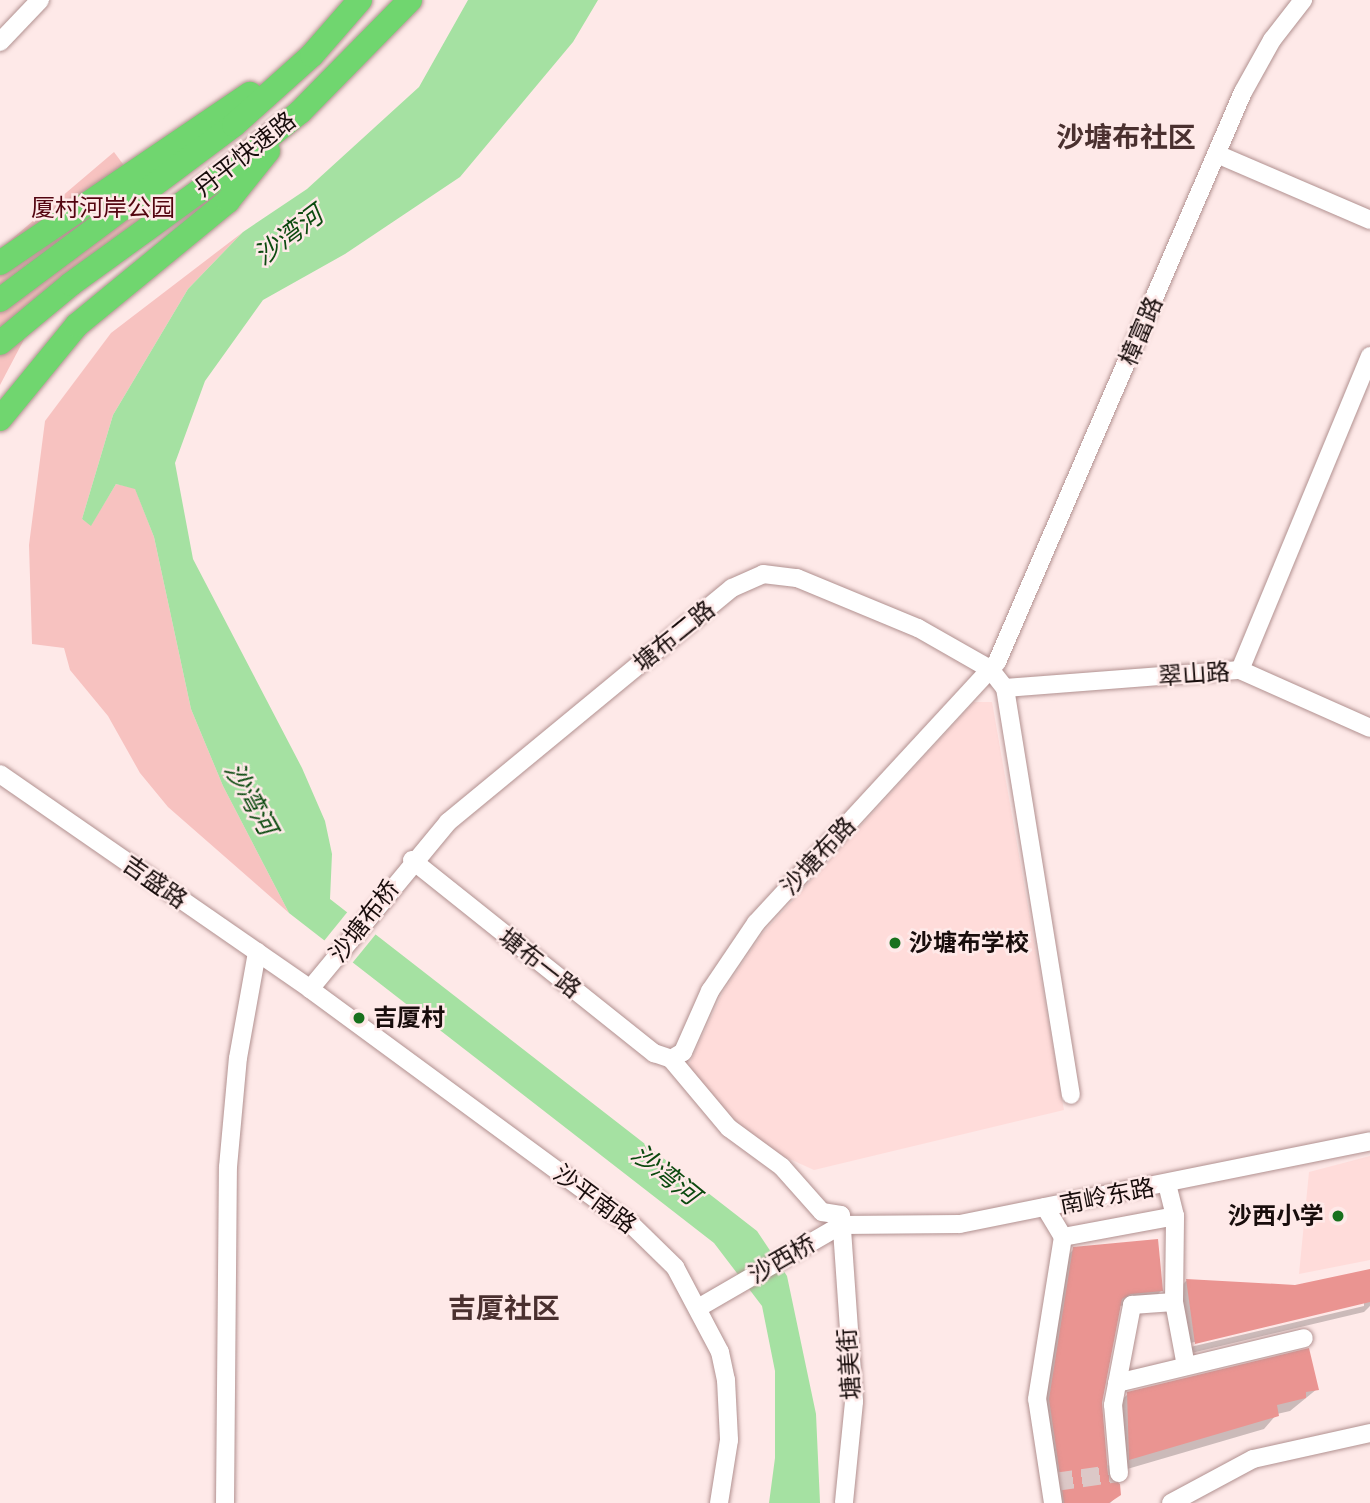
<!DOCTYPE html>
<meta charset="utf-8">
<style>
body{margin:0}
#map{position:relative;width:1370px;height:1503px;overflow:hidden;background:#fee9e8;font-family:Helvetica,"Noto Sans SC",sans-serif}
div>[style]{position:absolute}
.built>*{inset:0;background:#ffdcda}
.green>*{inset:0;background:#f7c2c0}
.water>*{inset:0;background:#a5e1a2}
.pier>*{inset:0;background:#fee9e8;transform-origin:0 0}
.shadow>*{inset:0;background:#0003}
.building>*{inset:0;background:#ea9491}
.minor-tunnel>*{height:18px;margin-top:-9px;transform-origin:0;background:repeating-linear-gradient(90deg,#dcc8c7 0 18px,transparent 0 27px)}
.roads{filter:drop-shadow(0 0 2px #b19190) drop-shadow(0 0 2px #b19190)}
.minor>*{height:18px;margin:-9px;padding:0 9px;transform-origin:9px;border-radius:9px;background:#fff}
.highway>*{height:24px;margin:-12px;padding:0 12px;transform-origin:12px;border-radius:12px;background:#70d66f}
.dots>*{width:19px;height:19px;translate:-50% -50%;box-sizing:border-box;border:4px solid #fee9e8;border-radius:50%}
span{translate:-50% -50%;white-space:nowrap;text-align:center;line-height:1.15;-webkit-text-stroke:5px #fee9e8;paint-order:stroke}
.street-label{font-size:24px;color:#180d0c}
.park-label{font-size:24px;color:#530510}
.poi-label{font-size:24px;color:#180d0c;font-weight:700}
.left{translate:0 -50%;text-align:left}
.right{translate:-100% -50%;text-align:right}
.water-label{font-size:26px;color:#0b4a0f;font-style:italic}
.quarter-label{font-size:28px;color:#4a302f;font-weight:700}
</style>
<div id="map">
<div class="built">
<i style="clip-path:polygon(974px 702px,992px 702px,1064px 1110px,814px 1170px,772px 1151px,731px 1120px,687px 1069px,723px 992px,763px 933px)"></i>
<i style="clip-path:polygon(1370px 1156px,1370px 1260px,1299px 1274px,1309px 1172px)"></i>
</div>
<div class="green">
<i style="clip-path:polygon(114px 152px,158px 211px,49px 292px,0 385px,0 249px)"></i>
<i style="clip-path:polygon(243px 232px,188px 289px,113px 415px,82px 519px,91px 525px,116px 484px,135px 488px,154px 537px,191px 709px,223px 786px,289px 913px,168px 807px,140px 773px,108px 716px,70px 670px,64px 648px,32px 644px,29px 545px,45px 421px,111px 333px)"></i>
</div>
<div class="water">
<i style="clip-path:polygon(468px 0,598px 0,573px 42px,460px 177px,345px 254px,263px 300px,205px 381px,175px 463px,193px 559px,302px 768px,325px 821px,332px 854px,330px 899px,757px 1231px,787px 1276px,816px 1414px,820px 1503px,769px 1503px,775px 1458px,775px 1371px,762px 1306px,714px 1243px,289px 913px,223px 786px,191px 709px,154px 537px,135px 489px,116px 484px,91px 526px,82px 519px,113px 415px,188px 289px,243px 232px,307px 189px,419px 87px)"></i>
</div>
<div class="pier">
<i style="left:349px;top:910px;width:36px;height:44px;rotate:39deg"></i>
</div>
<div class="shadow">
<i style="clip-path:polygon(1074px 1249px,1161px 1291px,1148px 1304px,1119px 1306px,1100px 1403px,1106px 1475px,1119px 1494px,1110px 1503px,1047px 1503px,1036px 1414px,1060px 1263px)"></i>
<i style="clip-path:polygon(evenodd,1370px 1275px,1370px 1306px,1364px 1312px,1183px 1355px,1174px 1293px,1186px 1281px,1296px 1287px,1370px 1275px,1364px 1302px,1364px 1306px,1186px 1348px,1186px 1344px,1364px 1302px)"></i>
<i style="clip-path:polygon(1317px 1389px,1290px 1411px,1277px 1414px,1264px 1429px,1117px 1472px,1114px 1407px,1128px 1394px)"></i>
</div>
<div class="building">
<i style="clip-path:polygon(1158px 1239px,1163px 1291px,1131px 1294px,1122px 1299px,1102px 1403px,1108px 1474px,1120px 1484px,1121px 1495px,1109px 1503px,1064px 1503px,1049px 1399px,1073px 1247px)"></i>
<i style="clip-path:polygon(1370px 1269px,1370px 1302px,1195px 1344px,1186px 1279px,1295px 1285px)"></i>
<i style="clip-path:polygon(1309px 1348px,1319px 1390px,1306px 1392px,1306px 1398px,1277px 1405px,1279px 1416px,1129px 1460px,1127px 1392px)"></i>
</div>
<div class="minor-tunnel">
<i style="left:1055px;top:1482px;width:65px;rotate:-8deg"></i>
</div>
<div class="roads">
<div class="minor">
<i style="left:0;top:42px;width:58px;rotate:-46.4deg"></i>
<i style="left:1217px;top:154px;width:167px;rotate:23.3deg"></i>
<i style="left:1240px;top:670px;width:340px;rotate:-67.5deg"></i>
<i style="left:1005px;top:688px;width:236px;rotate:-4.4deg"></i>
<i style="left:1240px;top:670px;width:142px;rotate:24deg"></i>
<i style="left:0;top:774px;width:377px;rotate:34.7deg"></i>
<i style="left:310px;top:989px;width:401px;rotate:36.3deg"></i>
<i style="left:633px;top:1226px;width:59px;rotate:44.3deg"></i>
<i style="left:675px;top:1267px;width:96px;rotate:62.1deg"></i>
<i style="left:720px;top:1352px;width:29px;rotate:78deg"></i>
<i style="left:726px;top:1380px;width:60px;rotate:87.1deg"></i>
<i style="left:729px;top:1440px;width:64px;rotate:99deg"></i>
<i style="left:412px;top:860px;width:310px;rotate:38.6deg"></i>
<i style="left:654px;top:1053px;width:18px;rotate:19deg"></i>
<i style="left:310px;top:989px;width:217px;rotate:-50.4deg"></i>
<i style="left:448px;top:822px;width:368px;rotate:-39.5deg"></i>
<i style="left:732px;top:588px;width:34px;rotate:-24deg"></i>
<i style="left:763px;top:574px;width:34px;rotate:7deg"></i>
<i style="left:797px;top:578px;width:131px;rotate:22.5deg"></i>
<i style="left:918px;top:628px;width:83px;rotate:29.7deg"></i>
<i style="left:990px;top:669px;width:24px;rotate:52deg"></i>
<i style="left:1005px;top:688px;width:412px;rotate:80.8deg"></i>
<i style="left:671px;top:1059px;width:14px;rotate:-30deg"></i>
<i style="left:683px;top:1052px;width:67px;rotate:-66.1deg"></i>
<i style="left:710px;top:991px;width:82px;rotate:-55.9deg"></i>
<i style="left:756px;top:923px;width:355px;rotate:-47.3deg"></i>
<i style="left:997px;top:662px;width:621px;rotate:-66.66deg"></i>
<i style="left:1243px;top:92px;width:60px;rotate:-60.9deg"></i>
<i style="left:1272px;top:40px;width:51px;rotate:-52.2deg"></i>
<i style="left:671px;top:1059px;width:90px;rotate:50deg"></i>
<i style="left:729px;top:1128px;width:66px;rotate:36.3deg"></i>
<i style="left:782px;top:1167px;width:60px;rotate:48.4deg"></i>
<i style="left:822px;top:1212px;width:19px;rotate:9deg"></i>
<i style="left:841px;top:1215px;width:187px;rotate:86deg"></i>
<i style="left:854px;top:1402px;width:101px;rotate:95.7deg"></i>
<i style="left:1045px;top:1207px;width:35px;rotate:59deg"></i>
<i style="left:1174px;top:1302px;width:65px;rotate:79.4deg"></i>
<i style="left:698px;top:1308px;width:165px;rotate:-30.1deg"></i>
<i style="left:841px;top:1225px;width:119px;rotate:-0.5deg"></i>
<i style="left:960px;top:1224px;width:418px;rotate:-11.4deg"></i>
<i style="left:1117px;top:1383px;width:192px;rotate:-13.5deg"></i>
<i style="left:1119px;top:1473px;width:68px;rotate:-95deg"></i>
<i style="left:1113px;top:1405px;width:102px;rotate:-79.2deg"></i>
<i style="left:1132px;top:1305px;width:42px;rotate:-4.1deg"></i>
<i style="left:1174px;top:1302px;width:86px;rotate:-89.3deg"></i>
<i style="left:225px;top:1503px;width:336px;rotate:-89.5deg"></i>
<i style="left:228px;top:1167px;width:109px;rotate:-84.8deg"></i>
<i style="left:238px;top:1058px;width:108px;rotate:-79.8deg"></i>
<i style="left:1053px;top:1503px;width:105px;rotate:-98.7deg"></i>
<i style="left:1037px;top:1399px;width:164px;rotate:-80.9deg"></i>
<i style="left:1063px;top:1237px;width:114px;rotate:-10.6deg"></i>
<i style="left:1175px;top:1216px;width:33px;rotate:-104deg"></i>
<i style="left:1171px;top:1503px;width:93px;rotate:-28.2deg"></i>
<i style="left:1253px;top:1459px;width:120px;rotate:-12.5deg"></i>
</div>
<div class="highway">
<i style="left:0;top:263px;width:302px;rotate:-34.1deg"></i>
<i style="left:0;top:300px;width:292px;rotate:-36.8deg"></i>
<i style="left:234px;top:125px;width:105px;rotate:-41.9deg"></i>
<i style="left:312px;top:55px;width:73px;rotate:-48.9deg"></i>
<i style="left:0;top:343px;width:92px;rotate:-39.7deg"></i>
<i style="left:71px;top:284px;width:188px;rotate:-35.9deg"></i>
<i style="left:223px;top:174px;width:99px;rotate:-38.8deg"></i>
<i style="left:300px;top:112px;width:157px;rotate:-45.5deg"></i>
<i style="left:0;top:419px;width:122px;rotate:-50.7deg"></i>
<i style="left:77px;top:325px;width:195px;rotate:-39.4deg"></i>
<i style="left:228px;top:201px;width:64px;rotate:-51.3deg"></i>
</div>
</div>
<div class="dots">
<i style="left:895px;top:943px;background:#18711d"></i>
<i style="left:359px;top:1018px;background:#18711d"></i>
<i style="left:1338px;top:1216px;background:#18711d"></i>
</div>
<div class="street-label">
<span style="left:245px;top:154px;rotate:-38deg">丹平快速路</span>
<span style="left:1141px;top:331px;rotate:-67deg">樟富路</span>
<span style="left:674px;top:636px;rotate:-39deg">塘布二路</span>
<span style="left:1194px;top:674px;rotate:-4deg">翠山路</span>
<span style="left:818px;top:856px;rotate:-47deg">沙塘布路</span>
<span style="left:155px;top:882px;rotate:35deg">吉盛路</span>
<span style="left:364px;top:921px;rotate:-52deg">沙塘布桥</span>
<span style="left:540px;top:963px;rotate:38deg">塘布一路</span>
<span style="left:1107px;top:1196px;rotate:-11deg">南岭东路</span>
<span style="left:595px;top:1199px;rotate:37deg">沙平南路</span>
<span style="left:782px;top:1259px;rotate:-30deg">沙西桥</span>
<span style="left:849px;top:1364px;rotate:-94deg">塘美街</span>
</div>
<div class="park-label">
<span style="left:103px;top:208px">厦村河岸公园</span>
</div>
<div class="poi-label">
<span class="left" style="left:909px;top:943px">沙塘布学校</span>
<span class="left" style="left:373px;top:1018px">吉厦村</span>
<span class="right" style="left:1324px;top:1216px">沙西小学</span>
</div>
<div class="water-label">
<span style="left:289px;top:236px;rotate:-37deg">沙湾河</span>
<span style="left:250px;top:799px;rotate:61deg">沙湾河</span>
<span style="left:665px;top:1175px;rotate:39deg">沙湾河</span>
</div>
<div class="quarter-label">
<span style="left:1126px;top:138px">沙塘布社区</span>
<span style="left:504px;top:1309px">吉厦社区</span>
</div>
</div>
